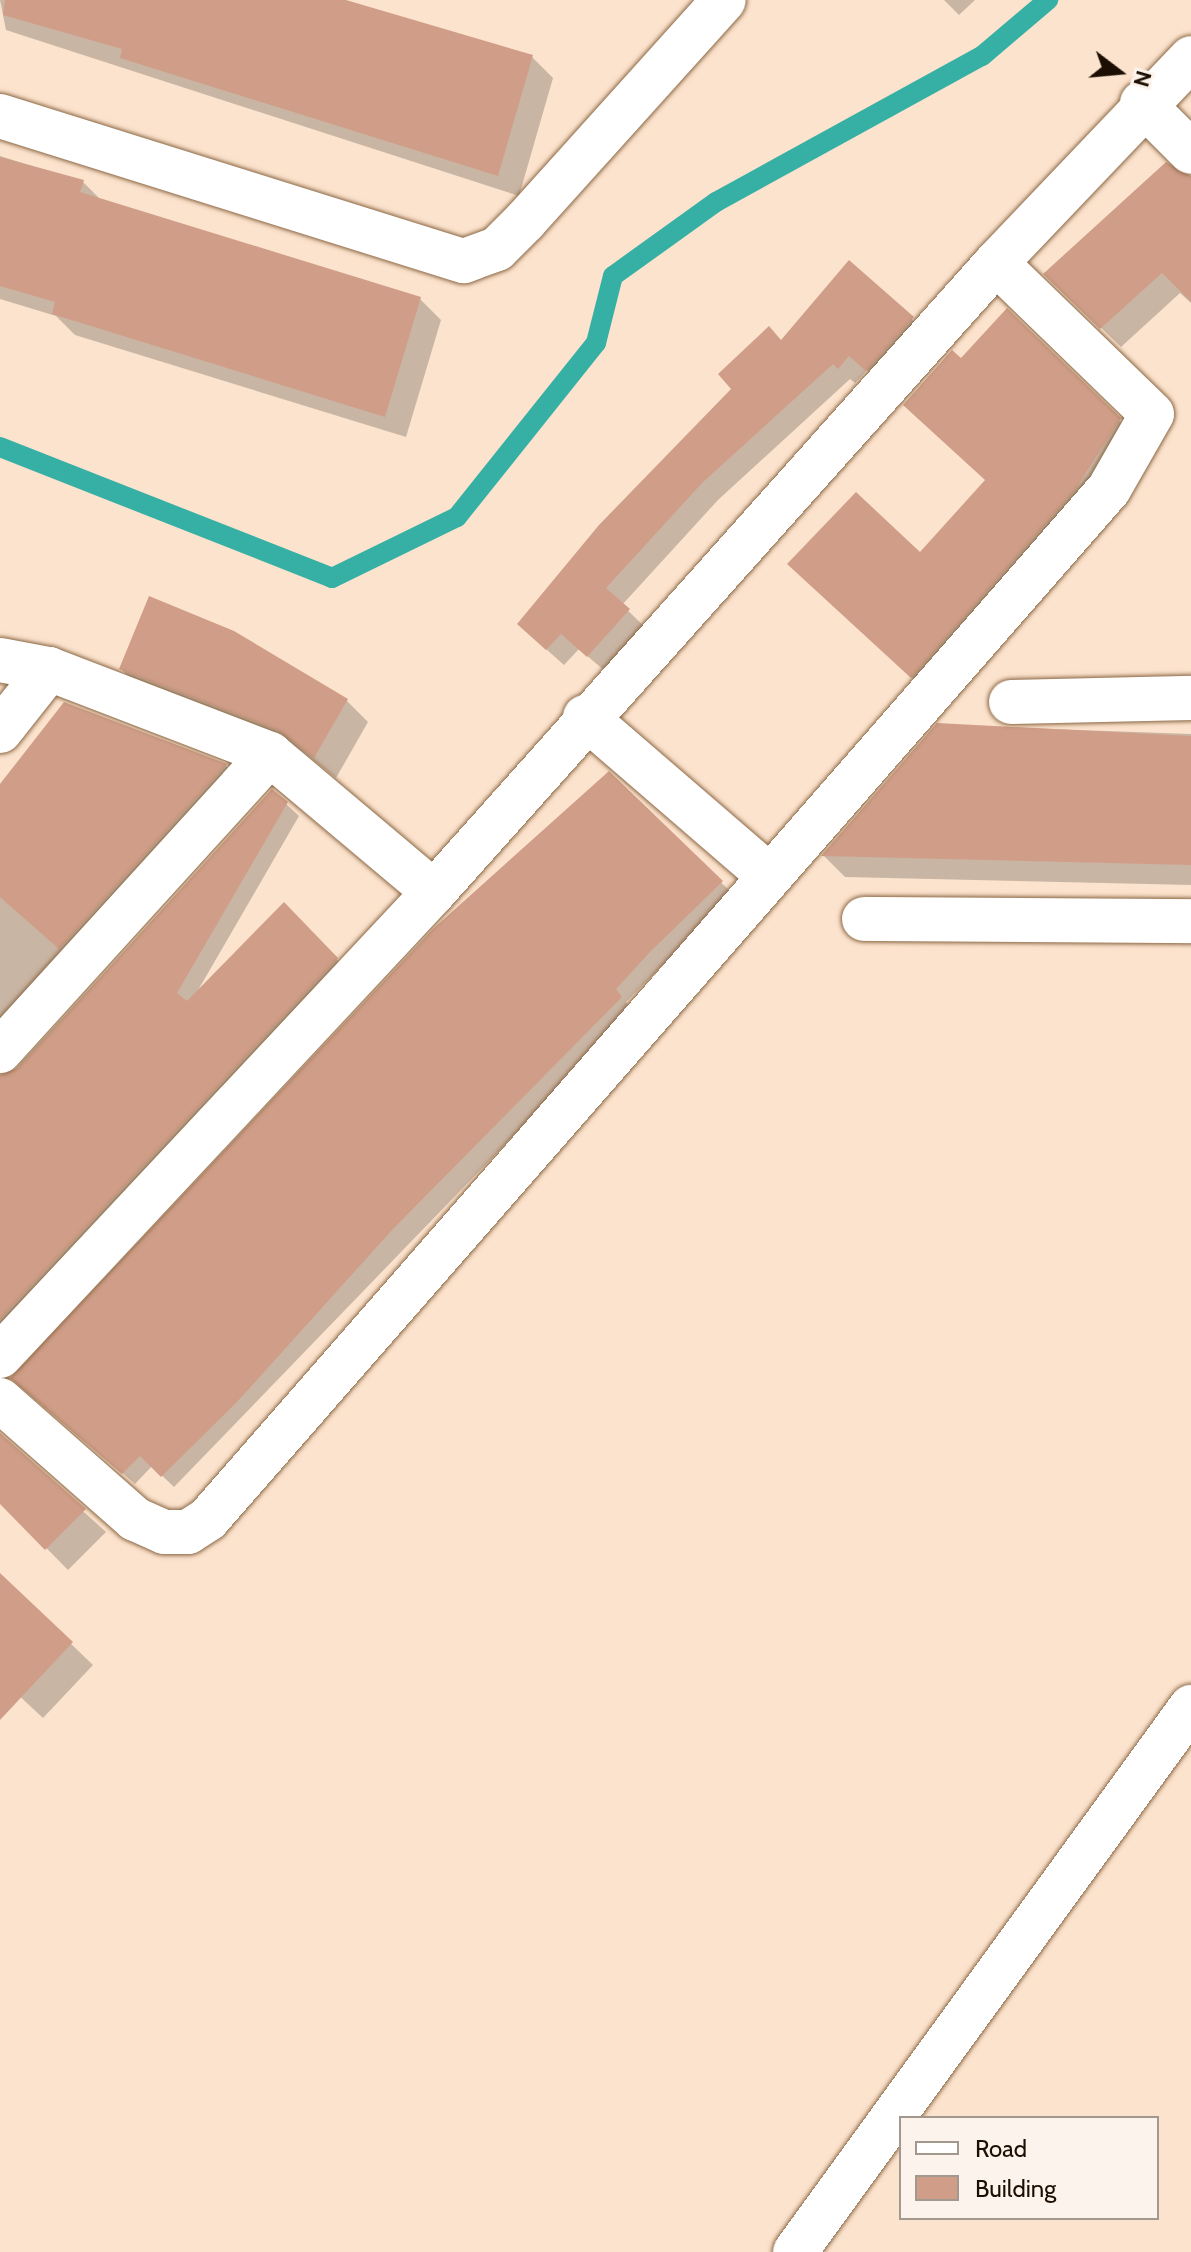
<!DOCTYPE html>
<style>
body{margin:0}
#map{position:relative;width:1191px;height:2252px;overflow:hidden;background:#fce3cd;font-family:Cabin,sans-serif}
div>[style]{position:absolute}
.shadow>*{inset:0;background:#0003}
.stream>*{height:20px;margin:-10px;padding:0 10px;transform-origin:10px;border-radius:10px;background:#36b0a4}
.building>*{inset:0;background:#d09e88}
.roads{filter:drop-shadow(0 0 2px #8b6744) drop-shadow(0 0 2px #8b6744)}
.street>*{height:44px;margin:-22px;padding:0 22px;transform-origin:22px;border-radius:22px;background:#fff}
span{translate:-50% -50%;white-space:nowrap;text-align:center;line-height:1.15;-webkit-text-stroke:7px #fcf4ec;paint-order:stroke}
.legend{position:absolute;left:899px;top:2116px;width:260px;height:104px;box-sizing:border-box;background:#fcf4ec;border:2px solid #a2988e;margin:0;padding:10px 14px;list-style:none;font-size:24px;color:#1c0e02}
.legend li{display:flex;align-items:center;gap:16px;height:40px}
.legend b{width:40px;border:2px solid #a2988e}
.north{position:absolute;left:1079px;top:32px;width:80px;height:80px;-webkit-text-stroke:6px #fcf4ec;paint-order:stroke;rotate:106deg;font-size:22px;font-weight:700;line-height:32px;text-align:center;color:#1c0e02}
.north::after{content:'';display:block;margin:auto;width:28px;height:36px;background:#1c0e02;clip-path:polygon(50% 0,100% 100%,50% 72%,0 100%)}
</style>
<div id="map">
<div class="shadow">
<i style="clip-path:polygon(0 0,343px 0,532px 57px,553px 78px,519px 196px,6px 30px)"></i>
<i style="clip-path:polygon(944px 0,975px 0,959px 15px)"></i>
<i style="clip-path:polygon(0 156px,83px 182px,102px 201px,420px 299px,441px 320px,406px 437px,75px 335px,56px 316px,0 299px)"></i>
<i style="clip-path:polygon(1191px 177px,1191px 303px,1180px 293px,1121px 347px,1046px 274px)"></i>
<i style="clip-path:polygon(849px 263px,929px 335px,883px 386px,867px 370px,855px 383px,850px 379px,718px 500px,622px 605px,645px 627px,605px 671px,579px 649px,564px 665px,536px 640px)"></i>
<i style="clip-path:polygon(1007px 311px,1136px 437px,929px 693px,807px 581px,921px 555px,987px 481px,961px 361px)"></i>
<i style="clip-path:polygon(121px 669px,347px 701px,368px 722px,336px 778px,302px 751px,142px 690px)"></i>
<i style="clip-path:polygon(65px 704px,226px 766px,238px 778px,0 1039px,0 785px)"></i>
<i style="clip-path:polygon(938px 725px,1191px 734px,1191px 885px,845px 877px,824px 856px)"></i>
<i style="clip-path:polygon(609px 774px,733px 894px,626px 1002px,633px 1010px,574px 1073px,174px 1487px,152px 1466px,135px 1484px,52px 1411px)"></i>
<i style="clip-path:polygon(272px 791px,299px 816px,197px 992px,284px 905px,349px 972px,0 1331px,0 1076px,8px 1077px)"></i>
<i style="clip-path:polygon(2px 1438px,106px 1532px,68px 1570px,0 1501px)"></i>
<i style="clip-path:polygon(17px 1592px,93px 1665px,43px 1718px,0 1678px,0 1611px)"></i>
</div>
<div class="stream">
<i style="left:0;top:447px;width:357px;rotate:21.5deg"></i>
<i style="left:332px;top:578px;width:139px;rotate:-26deg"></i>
<i style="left:457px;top:517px;width:223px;rotate:-51.4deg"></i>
<i style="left:596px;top:343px;width:69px;rotate:-75.8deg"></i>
<i style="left:613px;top:276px;width:127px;rotate:-35.7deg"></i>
<i style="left:716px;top:202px;width:303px;rotate:-28.8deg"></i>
<i style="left:982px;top:56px;width:87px;rotate:-40.3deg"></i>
</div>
<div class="building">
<i style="clip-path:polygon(5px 0,346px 0,533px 55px,498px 176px,120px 58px,122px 49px,3px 15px)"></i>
<i style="clip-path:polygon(0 157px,84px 180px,80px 192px,421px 297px,385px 417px,52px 314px,55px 302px,0 286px)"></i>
<i style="clip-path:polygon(1166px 162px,1191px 176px,1191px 302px,1162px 273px,1100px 329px,1043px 274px)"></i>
<i style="clip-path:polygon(849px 260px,914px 317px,866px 371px,849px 356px,838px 369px,833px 364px,702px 483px,606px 588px,630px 609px,587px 657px,561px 634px,546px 650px,517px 624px,599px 525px,731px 389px,718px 374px,769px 326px,781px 340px)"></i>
<i style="clip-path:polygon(1007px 308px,1121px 418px,1074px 491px,911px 678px,787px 564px,856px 492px,920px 552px,985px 480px,903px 405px,952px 350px,961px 358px)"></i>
<i style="clip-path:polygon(149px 596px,234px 631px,348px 699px,314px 758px,279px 731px,119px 669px)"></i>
<i style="clip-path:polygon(64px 702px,227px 764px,59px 949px,0 897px,0 784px)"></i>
<i style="clip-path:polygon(937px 723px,1191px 736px,1191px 865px,821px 856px)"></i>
<i style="clip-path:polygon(609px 771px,723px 881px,649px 953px,616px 989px,622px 997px,392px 1230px,237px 1402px,161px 1477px,140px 1456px,122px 1474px,10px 1378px,434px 928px)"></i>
<i style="clip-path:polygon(272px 789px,288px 802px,177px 993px,187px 1001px,284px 902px,338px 958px,0 1319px,0 1075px,18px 1068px)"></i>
<i style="clip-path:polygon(0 1433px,86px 1509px,45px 1550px,0 1504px)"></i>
<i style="clip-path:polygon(0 1573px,73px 1642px,0 1720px)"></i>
</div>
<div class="roads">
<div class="street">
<i style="left:1142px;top:103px;width:69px;rotate:45deg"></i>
<i style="left:0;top:116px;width:486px;rotate:17.4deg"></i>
<i style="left:464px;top:261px;width:35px;rotate:-20deg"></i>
<i style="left:497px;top:249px;width:40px;rotate:-45deg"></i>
<i style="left:525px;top:221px;width:297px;rotate:-48deg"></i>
<i style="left:0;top:660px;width:50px;rotate:10.4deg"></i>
<i style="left:49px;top:669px;width:237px;rotate:21deg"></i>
<i style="left:270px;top:754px;width:214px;rotate:40.1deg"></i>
<i style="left:1011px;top:702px;width:180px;rotate:-1.3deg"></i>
<i style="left:585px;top:717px;width:242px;rotate:40.8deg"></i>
<i style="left:0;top:731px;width:79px;rotate:-51.7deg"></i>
<i style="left:864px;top:919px;width:327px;rotate:0.4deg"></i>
<i style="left:0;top:1051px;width:401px;rotate:-47.7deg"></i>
<i style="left:0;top:1356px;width:635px;rotate:-46.91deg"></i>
<i style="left:434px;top:892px;width:843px;rotate:-48.22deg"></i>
<i style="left:996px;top:263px;width:283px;rotate:-46.4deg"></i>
<i style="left:0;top:1400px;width:180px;rotate:41.4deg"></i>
<i style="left:135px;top:1519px;width:32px;rotate:24deg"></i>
<i style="left:164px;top:1532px;width:24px"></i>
<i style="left:188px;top:1532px;width:24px;rotate:-33deg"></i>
<i style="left:208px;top:1519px;width:1368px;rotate:-48.82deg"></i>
<i style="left:1109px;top:489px;width:86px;rotate:-60.2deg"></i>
<i style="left:1152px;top:414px;width:217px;rotate:-135.9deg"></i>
<i style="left:795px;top:2252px;width:674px;rotate:-54deg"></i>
</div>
</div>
<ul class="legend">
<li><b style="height:10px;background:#fff"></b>Road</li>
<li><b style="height:22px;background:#d09e88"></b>Building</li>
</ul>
<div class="north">N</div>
</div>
